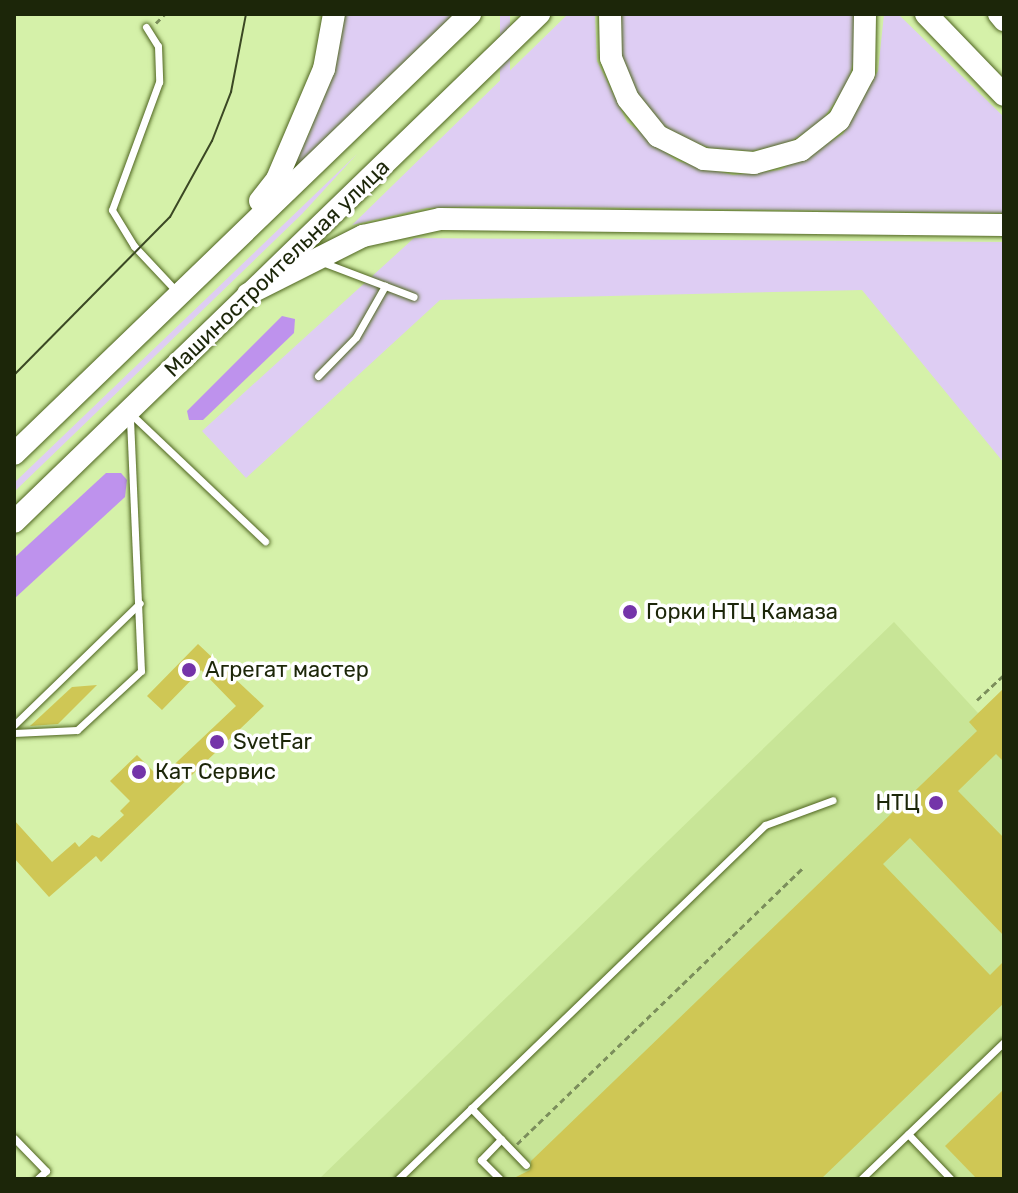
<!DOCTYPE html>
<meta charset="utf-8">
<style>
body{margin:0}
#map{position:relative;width:1018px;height:1193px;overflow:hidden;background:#d5f1a9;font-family:Rubik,sans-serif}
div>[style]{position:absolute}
.built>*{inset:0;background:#c8e597}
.green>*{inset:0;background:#decdf3;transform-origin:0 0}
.forest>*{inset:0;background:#be92ed}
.building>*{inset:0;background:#cfc755}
.path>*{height:3px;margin-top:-1.5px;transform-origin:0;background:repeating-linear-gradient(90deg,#7b8e5b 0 6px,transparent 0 10px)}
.roads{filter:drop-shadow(0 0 2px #4e641f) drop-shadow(0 0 2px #4e641f)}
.service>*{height:7px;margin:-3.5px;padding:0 3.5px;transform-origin:3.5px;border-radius:3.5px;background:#fff}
.primary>*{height:22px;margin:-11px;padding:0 11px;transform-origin:11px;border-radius:11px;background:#fff}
.tram>*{height:2px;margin:-1px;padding:0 1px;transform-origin:1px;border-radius:1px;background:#3b4824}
.dots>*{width:22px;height:22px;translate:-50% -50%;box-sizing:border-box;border:4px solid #fff;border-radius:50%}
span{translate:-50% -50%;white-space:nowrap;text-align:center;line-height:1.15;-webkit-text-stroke:7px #fff;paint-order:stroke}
.street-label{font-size:22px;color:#1c2609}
.poi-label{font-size:22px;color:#1c2609}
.left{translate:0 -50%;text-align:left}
.right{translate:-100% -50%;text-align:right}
.frame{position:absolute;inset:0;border:16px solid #1c2609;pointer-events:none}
</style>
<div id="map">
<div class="built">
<i style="clip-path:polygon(894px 622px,978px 713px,1004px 698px,1004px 1179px,319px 1179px)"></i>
</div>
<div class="green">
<i style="clip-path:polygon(339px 14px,455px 14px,289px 175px,311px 129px)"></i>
<i style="left:500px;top:14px;width:10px;height:173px"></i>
<i style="clip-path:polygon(568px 14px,595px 14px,597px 61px,627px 122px,677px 161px,733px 175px,780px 170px,843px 134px,878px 71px,884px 14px,898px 14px,1004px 117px,1004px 213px,484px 206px,427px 208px,352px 225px)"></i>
<i style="clip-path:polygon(617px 14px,854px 14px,856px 51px,847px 85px,820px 123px,787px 144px,751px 151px,710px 148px,674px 135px,650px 113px,624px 75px,615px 38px)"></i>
<i style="clip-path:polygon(357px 154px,302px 214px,14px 492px,14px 483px)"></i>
<i style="clip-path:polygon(414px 238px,1004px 242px,1004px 463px,862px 290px,440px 300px,246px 478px,202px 431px)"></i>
</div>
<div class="forest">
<i style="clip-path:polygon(282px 316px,295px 319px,294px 333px,203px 420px,189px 420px,187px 411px)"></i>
<i style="clip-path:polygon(106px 473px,121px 473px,127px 480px,125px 497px,14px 599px,14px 558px)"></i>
</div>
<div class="building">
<i style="clip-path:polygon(198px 644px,264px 706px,101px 862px,96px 856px,49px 897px,14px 858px,14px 820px,52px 862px,75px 842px,79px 847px,92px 835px,99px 838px,124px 815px,120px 811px,130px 801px,110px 781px,137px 755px,160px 778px,236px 706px,201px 670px,162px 710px,147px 696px)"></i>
<i style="clip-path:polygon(97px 685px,58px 724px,30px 726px,72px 687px)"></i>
<i style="clip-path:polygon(1004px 688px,1004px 762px,996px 754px,958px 791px,1004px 838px,1004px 936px,910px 838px,883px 864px,990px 975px,1004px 961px,1004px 1003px,821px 1179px,512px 1179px,530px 1170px,531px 1161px,977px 731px,969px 722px)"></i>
<i style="clip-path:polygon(1004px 1089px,1004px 1179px,977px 1179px,945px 1146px)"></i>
</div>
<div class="path">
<i style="left:156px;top:23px;width:13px;rotate:-45deg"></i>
<i style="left:977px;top:700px;width:37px;rotate:-43deg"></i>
<i style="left:517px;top:1144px;width:400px;rotate:-44deg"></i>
</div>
<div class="roads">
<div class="service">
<i style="left:146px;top:27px;width:22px;rotate:58deg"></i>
<i style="left:158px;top:46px;width:36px;rotate:88deg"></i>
<i style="left:159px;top:82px;width:136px;rotate:110.2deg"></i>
<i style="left:112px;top:210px;width:42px;rotate:58.6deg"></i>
<i style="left:134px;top:246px;width:64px;rotate:46.9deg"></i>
<i style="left:322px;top:262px;width:98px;rotate:20.8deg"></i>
<i style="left:318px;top:376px;width:54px;rotate:-45.7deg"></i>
<i style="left:356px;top:337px;width:59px;rotate:-60.4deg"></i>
<i style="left:131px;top:414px;width:185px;rotate:43.5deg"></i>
<i style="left:14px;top:725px;width:175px;rotate:-44.1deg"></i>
<i style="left:14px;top:733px;width:63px;rotate:-2.7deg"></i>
<i style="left:77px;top:730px;width:87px;rotate:-42.7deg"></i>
<i style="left:141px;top:671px;width:256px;rotate:-92.5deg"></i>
<i style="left:471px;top:1108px;width:79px;rotate:46deg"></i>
<i style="left:908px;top:1134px;width:62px;rotate:46.3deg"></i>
<i style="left:14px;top:1138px;width:46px;rotate:45.9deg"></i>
<i style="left:46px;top:1171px;width:12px;rotate:138deg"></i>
<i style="left:398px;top:1179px;width:510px;rotate:-43.97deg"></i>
<i style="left:765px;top:825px;width:72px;rotate:-20.2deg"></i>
<i style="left:500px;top:1179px;width:27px;rotate:-135deg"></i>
<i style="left:481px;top:1160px;width:29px;rotate:-46deg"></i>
<i style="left:861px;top:1179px;width:198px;rotate:-43.8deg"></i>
</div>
<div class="primary">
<i style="left:610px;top:14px;width:44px;rotate:88.7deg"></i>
<i style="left:611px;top:58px;width:44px;rotate:67.5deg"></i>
<i style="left:628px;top:99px;width:48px;rotate:51deg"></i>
<i style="left:658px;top:136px;width:51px;rotate:26.6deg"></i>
<i style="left:704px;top:159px;width:50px;rotate:4.6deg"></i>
<i style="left:754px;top:163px;width:49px;rotate:-15.5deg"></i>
<i style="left:801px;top:150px;width:48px;rotate:-38.3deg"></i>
<i style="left:839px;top:120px;width:53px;rotate:-62deg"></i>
<i style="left:864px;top:73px;width:59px;rotate:-89deg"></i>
<i style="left:926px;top:14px;width:112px;rotate:46.1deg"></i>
<i style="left:999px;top:14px;width:8px;rotate:50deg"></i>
<i style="left:260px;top:201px;width:28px;rotate:-52deg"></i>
<i style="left:277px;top:179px;width:120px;rotate:-66.9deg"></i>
<i style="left:324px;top:69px;width:56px;rotate:-79.7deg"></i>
<i style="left:248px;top:294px;width:129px;rotate:-26.8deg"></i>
<i style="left:363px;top:236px;width:79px;rotate:-12.4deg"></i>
<i style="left:440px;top:219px;width:564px;rotate:0.61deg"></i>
<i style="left:14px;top:454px;width:634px;rotate:-43.98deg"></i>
<i style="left:14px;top:522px;width:731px;rotate:-44.06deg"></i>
</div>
</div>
<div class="tram">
<i style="left:14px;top:375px;width:222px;rotate:-45.4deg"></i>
<i style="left:170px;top:217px;width:87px;rotate:-61.1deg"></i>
<i style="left:212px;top:141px;width:53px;rotate:-68.8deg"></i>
<i style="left:231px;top:92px;width:79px;rotate:-79.1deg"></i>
</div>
<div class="dots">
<i style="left:630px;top:612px;background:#7434a9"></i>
<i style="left:189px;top:670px;background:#7434a9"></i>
<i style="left:217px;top:742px;background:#7434a9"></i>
<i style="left:139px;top:772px;background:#7434a9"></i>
<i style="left:936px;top:803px;background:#7434a9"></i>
</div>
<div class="street-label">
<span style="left:277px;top:268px;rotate:-44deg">Машиностроительная улица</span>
</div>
<div class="poi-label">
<span class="left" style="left:646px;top:612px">Горки НТЦ Камаза</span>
<span class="left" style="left:205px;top:670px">Агрегат мастер</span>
<span class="left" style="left:233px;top:742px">SvetFar</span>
<span class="left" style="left:155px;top:772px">Кат Сервис</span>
<span class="right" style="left:920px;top:803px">НТЦ</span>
</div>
<div class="frame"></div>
</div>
